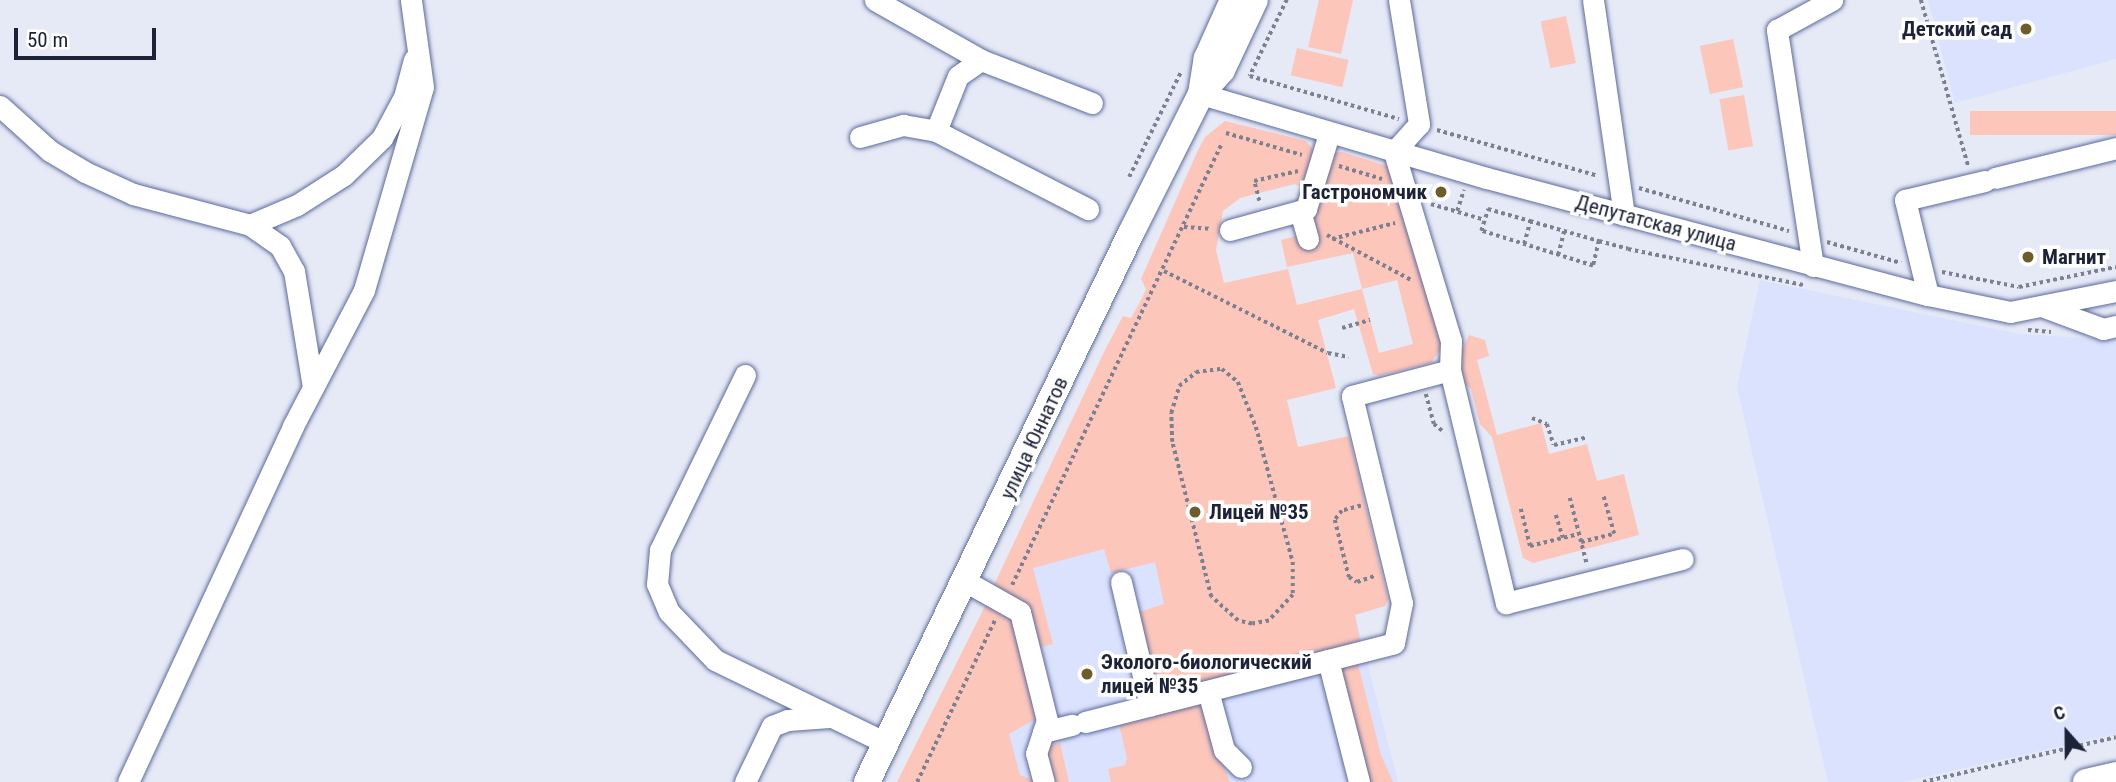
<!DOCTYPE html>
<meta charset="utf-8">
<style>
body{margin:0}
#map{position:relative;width:2116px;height:782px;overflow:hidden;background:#e6eaf6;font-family:"Roboto Condensed",sans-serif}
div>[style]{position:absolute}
.built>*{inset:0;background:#dae2fd}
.green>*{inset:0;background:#fcc6bb;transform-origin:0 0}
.path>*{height:3.5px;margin-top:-1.75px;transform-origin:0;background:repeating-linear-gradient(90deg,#7c8192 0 3.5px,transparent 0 7px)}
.roads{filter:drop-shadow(0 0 2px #5c6a9e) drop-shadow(0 0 2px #5c6a9e)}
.minor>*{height:21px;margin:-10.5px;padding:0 10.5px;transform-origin:10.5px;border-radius:10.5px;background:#fff}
.major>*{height:26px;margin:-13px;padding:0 13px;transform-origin:13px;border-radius:13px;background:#fff}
.dots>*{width:19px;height:19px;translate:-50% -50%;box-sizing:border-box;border:4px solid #fff;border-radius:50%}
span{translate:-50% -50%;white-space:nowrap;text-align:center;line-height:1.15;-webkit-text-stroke:7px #fff;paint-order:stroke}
.poi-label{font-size:21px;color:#1c2237;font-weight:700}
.right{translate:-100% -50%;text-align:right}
.left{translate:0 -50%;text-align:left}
.street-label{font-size:21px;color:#1c2237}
.north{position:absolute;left:2032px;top:698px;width:70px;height:70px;-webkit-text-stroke:5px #fff;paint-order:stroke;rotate:339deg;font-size:19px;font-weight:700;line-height:28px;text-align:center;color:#1c2237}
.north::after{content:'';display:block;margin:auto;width:24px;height:32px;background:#1c2237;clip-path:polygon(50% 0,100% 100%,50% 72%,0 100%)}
.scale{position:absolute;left:14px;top:28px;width:142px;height:32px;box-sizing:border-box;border:4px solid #1c2237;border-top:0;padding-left:9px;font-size:21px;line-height:24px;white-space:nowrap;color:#1c2237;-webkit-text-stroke:5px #fff;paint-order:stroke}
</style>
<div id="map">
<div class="built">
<i style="clip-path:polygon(1928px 0,2116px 0,2116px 59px,1955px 103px)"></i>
<i style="clip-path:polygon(1760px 280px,2020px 334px,2116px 340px,2116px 734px,1902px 782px,1828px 782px,1737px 387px)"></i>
<i style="clip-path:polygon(1271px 338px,1300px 455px,1355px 615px,1398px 782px,927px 782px,1134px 365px)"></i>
</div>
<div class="green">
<i style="clip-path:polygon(1319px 0,1353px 0,1341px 54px,1308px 47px)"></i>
<i style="left:1566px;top:16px;width:48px;height:26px;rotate:78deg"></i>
<i style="left:1733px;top:39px;width:49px;height:34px;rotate:78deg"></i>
<i style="left:1297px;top:48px;width:53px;height:28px;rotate:13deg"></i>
<i style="left:1744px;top:95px;width:52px;height:25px;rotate:80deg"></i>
<i style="left:2116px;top:111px;width:24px;height:146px;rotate:90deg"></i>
<i style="clip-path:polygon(evenodd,1225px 121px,1306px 141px,1316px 153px,1342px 152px,1390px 167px,1442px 347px,1431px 363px,1379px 376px,1373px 374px,1354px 309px,1318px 320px,1336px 388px,1287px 400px,1298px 447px,1349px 436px,1388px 599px,1385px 606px,1355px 615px,1361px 645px,1188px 685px,1176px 676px,1151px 676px,1136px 613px,1164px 604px,1155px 562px,1111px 573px,1104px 549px,1033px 568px,1053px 644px,1036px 648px,993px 587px,1104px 352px,1123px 316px,1131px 318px,1140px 302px,1146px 289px,1141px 279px,1198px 150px,1205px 137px,1225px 121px,1295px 184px,1313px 194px,1316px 214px,1304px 234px,1281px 240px,1287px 267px,1353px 253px,1362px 289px,1297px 305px,1288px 269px,1224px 283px,1216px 250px,1223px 211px,1240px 198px,1295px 184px,1225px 121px,1397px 280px,1413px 344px,1379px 353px,1362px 289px,1397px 280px)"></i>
<i style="clip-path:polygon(1469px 335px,1485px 340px,1489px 356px,1477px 360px,1497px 435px,1541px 423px,1549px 454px,1587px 444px,1597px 481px,1624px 474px,1639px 535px,1533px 563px,1523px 558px,1492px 437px,1480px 424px,1471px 389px,1462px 381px,1461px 351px)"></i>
<i style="clip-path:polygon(988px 600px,1011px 613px,1039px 717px,1009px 734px,1020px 775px,1038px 782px,897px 782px)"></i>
<i style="clip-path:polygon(1357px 660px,1381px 755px,1393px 782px,1365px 782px,1339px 665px)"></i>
<i style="clip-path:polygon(1196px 701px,1202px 703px,1230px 782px,1111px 782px,1108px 769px,1125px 765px,1127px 758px,1119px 724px)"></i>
<i style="clip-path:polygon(1060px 743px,1069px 782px,1050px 782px,1041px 748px)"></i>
</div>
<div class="path">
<i style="left:1287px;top:0;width:85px;rotate:116deg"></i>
<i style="left:1250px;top:76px;width:155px;rotate:16.1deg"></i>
<i style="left:1921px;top:0;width:172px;rotate:74.1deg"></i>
<i style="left:1437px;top:130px;width:167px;rotate:15.9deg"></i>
<i style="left:1226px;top:133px;width:79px;rotate:16.1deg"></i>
<i style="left:1339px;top:166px;width:45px;rotate:16.8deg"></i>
<i style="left:1129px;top:177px;width:117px;rotate:-63.7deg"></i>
<i style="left:1639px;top:188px;width:156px;rotate:16deg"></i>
<i style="left:1259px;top:201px;width:21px;rotate:-104deg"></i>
<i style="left:1254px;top:181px;width:45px;rotate:-12.8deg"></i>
<i style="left:1431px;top:204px;width:56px;rotate:16.5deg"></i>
<i style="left:1457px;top:211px;width:22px;rotate:-72deg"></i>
<i style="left:1184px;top:227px;width:26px;rotate:4deg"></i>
<i style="left:1327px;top:235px;width:98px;rotate:28.1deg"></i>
<i style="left:1332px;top:239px;width:65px;rotate:-14.3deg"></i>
<i style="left:1599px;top:241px;width:26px;rotate:103deg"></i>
<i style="left:1593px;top:266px;width:117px;rotate:-162.6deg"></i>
<i style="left:1481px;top:231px;width:23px;rotate:-72deg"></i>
<i style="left:1488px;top:209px;width:44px;rotate:15.9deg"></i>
<i style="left:1530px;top:221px;width:72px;rotate:16.2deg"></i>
<i style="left:1599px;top:241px;width:30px;rotate:15deg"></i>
<i style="left:1628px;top:249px;width:180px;rotate:11.6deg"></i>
<i style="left:1827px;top:242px;width:77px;rotate:15.8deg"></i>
<i style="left:1524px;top:244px;width:24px;rotate:-75deg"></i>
<i style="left:1558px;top:255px;width:25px;rotate:-76deg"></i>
<i style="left:1164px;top:271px;width:183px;rotate:26.6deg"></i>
<i style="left:1328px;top:353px;width:21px;rotate:11deg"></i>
<i style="left:1942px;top:272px;width:78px;rotate:11deg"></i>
<i style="left:2019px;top:287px;width:99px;rotate:-11.7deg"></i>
<i style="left:1342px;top:328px;width:29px;rotate:-16deg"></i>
<i style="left:2028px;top:330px;width:23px;rotate:5deg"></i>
<i style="left:1222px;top:369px;width:21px;rotate:39deg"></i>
<i style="left:1238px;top:382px;width:48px;rotate:68.2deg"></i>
<i style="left:1256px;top:427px;width:140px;rotate:74.7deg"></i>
<i style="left:1293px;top:562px;width:33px;rotate:90deg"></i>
<i style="left:1293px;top:595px;width:35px;rotate:133deg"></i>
<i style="left:1269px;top:621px;width:17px;rotate:170deg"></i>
<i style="left:1252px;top:624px;width:14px;rotate:-168deg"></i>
<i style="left:1238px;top:621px;width:36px;rotate:-138deg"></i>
<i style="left:1211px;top:597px;width:160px;rotate:-104.1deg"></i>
<i style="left:1172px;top:442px;width:29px;rotate:-92deg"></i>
<i style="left:1171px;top:413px;width:28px;rotate:-73deg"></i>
<i style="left:1179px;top:386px;width:22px;rotate:-39deg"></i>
<i style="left:1196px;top:372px;width:26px;rotate:-7deg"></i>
<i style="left:1426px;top:394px;width:31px;rotate:75deg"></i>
<i style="left:1434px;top:424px;width:14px;rotate:39deg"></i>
<i style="left:1532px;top:418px;width:16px;rotate:22deg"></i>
<i style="left:1547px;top:424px;width:22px;rotate:72deg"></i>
<i style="left:1554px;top:445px;width:32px;rotate:-13deg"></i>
<i style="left:1570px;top:498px;width:68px;rotate:75.6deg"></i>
<i style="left:1361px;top:506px;width:20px;rotate:165deg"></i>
<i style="left:1342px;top:511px;width:11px;rotate:128deg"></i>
<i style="left:1335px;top:520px;width:59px;rotate:76.2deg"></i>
<i style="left:1349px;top:577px;width:9px;rotate:32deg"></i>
<i style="left:1357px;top:582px;width:18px;rotate:-19deg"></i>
<i style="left:1521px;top:509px;width:38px;rotate:76deg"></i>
<i style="left:1530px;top:546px;width:50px;rotate:-13.8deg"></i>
<i style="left:1556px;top:515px;width:24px;rotate:73deg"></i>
<i style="left:1581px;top:542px;width:34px;rotate:-14deg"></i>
<i style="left:1614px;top:534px;width:41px;rotate:-105.8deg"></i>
<i style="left:1012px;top:585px;width:489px;rotate:-64.6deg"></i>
<i style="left:917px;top:782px;width:180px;rotate:-64.3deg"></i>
<i style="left:1923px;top:782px;width:198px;rotate:-13.1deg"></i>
</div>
<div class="roads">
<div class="minor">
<i style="left:875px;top:0;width:122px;rotate:29.5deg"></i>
<i style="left:981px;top:60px;width:119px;rotate:21.2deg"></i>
<i style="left:1399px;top:0;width:126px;rotate:80.8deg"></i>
<i style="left:1419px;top:124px;width:38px;rotate:132deg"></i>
<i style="left:1394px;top:152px;width:197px;rotate:73.2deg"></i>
<i style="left:1451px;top:341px;width:29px;rotate:92deg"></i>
<i style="left:1450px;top:370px;width:240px;rotate:76.5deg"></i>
<i style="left:1506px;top:603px;width:182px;rotate:-14deg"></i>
<i style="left:1593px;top:0;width:217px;rotate:81.8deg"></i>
<i style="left:1201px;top:94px;width:298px;rotate:16.4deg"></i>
<i style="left:1487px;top:178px;width:456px;rotate:14.9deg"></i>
<i style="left:1928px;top:295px;width:84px;rotate:11.7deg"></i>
<i style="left:2010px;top:312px;width:108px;rotate:-11.2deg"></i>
<i style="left:0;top:106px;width:67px;rotate:42deg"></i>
<i style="left:50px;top:151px;width:41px;rotate:31deg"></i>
<i style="left:85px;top:172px;width:53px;rotate:24.6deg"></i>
<i style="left:133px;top:194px;width:121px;rotate:14.8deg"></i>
<i style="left:250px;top:225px;width:37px;rotate:35deg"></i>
<i style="left:280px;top:246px;width:29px;rotate:61deg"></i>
<i style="left:294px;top:271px;width:118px;rotate:80.7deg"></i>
<i style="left:936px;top:131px;width:59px;rotate:-68.2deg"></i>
<i style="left:958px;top:76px;width:28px;rotate:-35deg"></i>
<i style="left:860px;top:137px;width:45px;rotate:-15.6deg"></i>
<i style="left:903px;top:125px;width:34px;rotate:10deg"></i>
<i style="left:936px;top:131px;width:171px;rotate:27.2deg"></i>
<i style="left:1995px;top:178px;width:125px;rotate:-13.9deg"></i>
<i style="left:1300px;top:211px;width:29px;rotate:74deg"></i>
<i style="left:250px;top:225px;width:51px;rotate:-23.1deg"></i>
<i style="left:297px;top:205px;width:56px;rotate:-32.6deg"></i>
<i style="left:344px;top:175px;width:53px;rotate:-44.2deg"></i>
<i style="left:382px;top:138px;width:47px;rotate:-61.8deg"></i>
<i style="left:404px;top:97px;width:39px;rotate:-75deg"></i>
<i style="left:1230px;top:230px;width:79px;rotate:-15.4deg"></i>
<i style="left:1306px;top:209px;width:78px;rotate:-73deg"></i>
<i style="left:1813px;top:266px;width:239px;rotate:-98.7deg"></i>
<i style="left:1777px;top:30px;width:63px;rotate:-28.6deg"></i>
<i style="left:1928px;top:295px;width:98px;rotate:-103.6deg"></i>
<i style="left:1905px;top:200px;width:82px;rotate:-13.4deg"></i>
<i style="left:2044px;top:307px;width:63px;rotate:20.4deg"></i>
<i style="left:2103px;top:329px;width:13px;rotate:-13deg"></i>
<i style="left:745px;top:375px;width:195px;rotate:115.9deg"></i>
<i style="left:660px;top:550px;width:34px;rotate:95deg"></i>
<i style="left:657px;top:584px;width:30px;rotate:67deg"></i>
<i style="left:669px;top:612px;width:66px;rotate:46.2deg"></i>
<i style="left:715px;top:660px;width:190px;rotate:25.9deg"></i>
<i style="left:965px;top:581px;width:63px;rotate:29.4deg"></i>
<i style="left:1020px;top:612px;width:111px;rotate:76deg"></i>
<i style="left:1047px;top:720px;width:35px;rotate:108deg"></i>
<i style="left:1036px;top:753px;width:30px;rotate:75deg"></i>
<i style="left:1121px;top:582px;width:127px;rotate:76.8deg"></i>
<i style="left:1328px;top:660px;width:126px;rotate:75.7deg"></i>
<i style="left:1208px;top:691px;width:61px;rotate:74.8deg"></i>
<i style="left:1224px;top:750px;width:24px;rotate:45deg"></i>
<i style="left:1085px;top:722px;width:319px;rotate:-14.3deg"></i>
<i style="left:1394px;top:643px;width:41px;rotate:-78.7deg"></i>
<i style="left:1402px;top:603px;width:213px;rotate:-103.6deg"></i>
<i style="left:1352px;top:396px;width:101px;rotate:-14.9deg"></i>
<i style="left:1043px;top:732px;width:30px;rotate:-14deg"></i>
<i style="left:128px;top:782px;width:392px;rotate:-65.1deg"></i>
<i style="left:293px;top:426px;width:153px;rotate:-62.4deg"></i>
<i style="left:364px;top:290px;width:211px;rotate:-73.8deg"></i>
<i style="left:423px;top:87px;width:88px;rotate:-97.9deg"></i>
<i style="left:745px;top:782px;width:62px;rotate:-64.3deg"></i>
<i style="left:772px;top:726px;width:17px;rotate:-21deg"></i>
<i style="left:788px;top:720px;width:41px;rotate:-4.2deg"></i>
</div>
<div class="major">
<i style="left:1201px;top:94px;width:36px;rotate:-81deg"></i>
<i style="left:1207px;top:58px;width:64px;rotate:-65.9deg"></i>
<i style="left:867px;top:782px;width:609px;rotate:-64.32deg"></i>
<i style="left:1131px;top:233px;width:156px;rotate:-63.3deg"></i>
<i style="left:1201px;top:94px;width:32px;rotate:-49deg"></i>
<i style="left:1222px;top:70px;width:77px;rotate:-64.8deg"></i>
<i style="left:2086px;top:782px;width:31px;rotate:-13deg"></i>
</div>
</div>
<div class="dots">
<i style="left:2026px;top:29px;background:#6d5d2a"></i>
<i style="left:1441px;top:192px;background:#6d5d2a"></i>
<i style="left:2028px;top:257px;background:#6d5d2a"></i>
<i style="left:1195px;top:512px;background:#6d5d2a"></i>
<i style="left:1087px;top:674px;background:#6d5d2a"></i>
</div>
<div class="poi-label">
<span class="right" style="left:2012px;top:29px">Детский сад</span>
<span class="right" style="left:1427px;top:192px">Гастрономчик</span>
<span class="left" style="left:2042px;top:257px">Магнит</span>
<span class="left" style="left:1209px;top:512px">Лицей №35</span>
<span class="left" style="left:1101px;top:674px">Эколого-биологический<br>лицей №35</span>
</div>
<div class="street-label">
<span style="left:1656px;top:223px;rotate:15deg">Депутатская улица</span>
<span style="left:1034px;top:438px;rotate:-65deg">улица Юннатов</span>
</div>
<div class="north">С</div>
<div class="scale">50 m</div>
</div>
